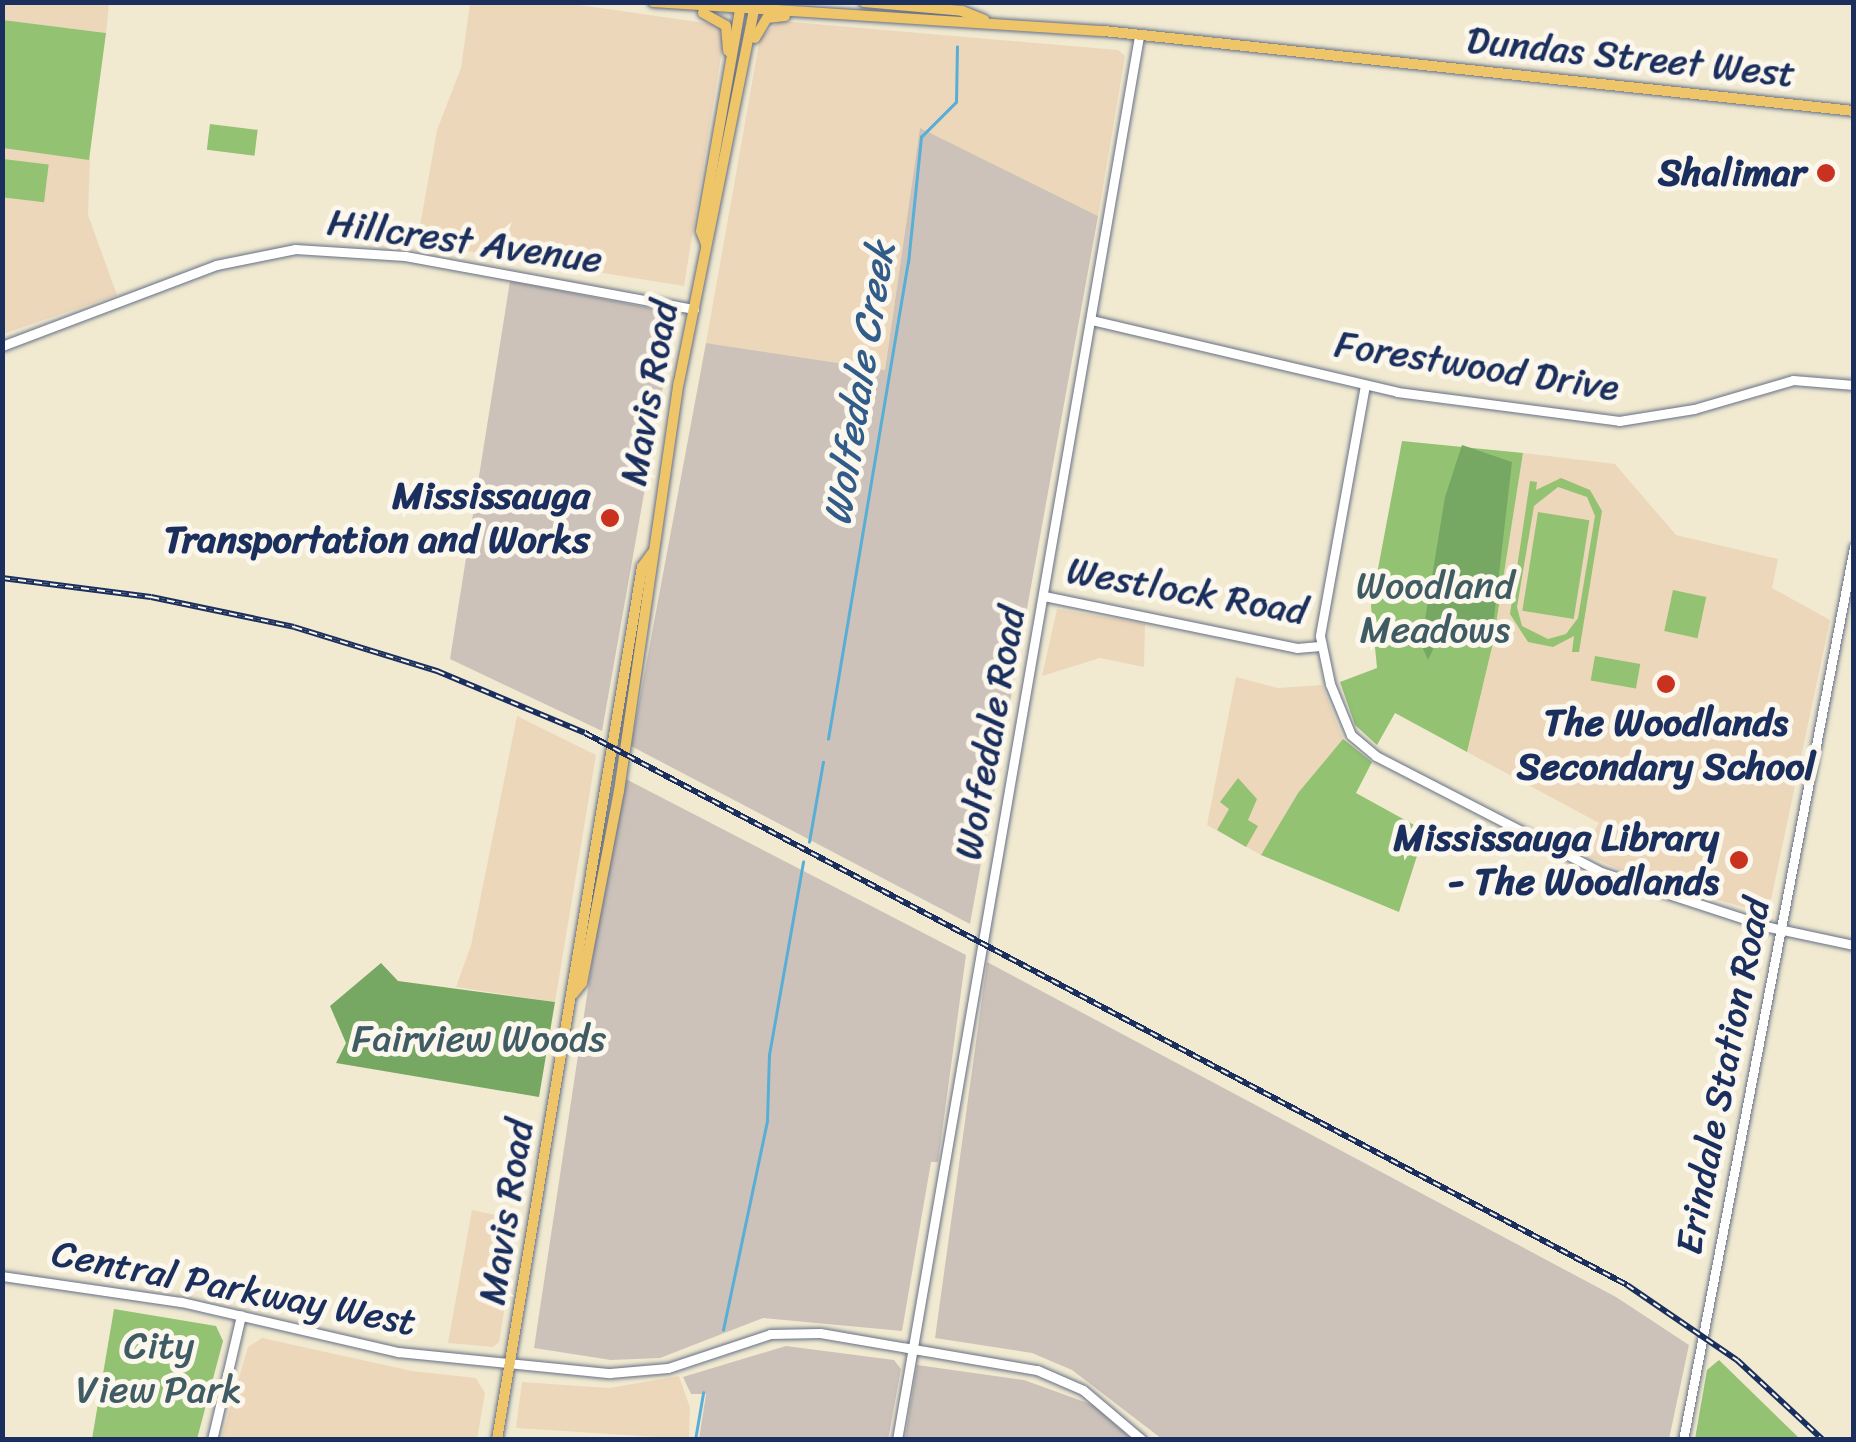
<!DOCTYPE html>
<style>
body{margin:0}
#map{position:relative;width:1856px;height:1442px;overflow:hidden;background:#f1ead1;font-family:Sriracha,sans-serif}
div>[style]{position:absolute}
.built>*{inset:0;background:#edd7bb}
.industrial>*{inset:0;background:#ccc2b9}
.green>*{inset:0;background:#93c272;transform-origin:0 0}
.forest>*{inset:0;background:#76a864}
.stream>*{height:2.5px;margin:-1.25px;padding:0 1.25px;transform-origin:1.25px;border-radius:1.25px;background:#59aed5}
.roads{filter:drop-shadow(0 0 2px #667086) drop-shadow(0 0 2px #667086)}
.minor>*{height:9px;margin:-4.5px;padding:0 4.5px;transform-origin:4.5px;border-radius:4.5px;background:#fff}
.major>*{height:10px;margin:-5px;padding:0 5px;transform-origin:5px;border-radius:5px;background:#eec569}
.rail>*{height:6px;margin-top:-3px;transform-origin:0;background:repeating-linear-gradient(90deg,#fbf7ec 0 8px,#1b2f5e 0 16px);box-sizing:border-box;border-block:2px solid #1b2f5e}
.dots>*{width:28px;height:28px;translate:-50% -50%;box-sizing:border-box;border:5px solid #fbf7ec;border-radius:50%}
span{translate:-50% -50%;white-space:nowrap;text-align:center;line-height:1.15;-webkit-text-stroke:10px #fbf7ec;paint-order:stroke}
.street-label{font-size:38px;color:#1b2f5e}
.poi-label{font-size:38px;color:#1b2f5e;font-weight:700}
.right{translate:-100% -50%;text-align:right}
.park-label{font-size:38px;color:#3f5b64}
.water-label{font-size:40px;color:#315b88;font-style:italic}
.frame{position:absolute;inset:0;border:5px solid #1b2f5e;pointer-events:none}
</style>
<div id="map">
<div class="built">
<i style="clip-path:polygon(3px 2px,109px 3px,106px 33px,3px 20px)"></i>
<i style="clip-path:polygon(470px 3px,566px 3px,719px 25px,723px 44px,684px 286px,417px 243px,437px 130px,461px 68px)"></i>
<i style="clip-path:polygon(780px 21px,1118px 50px,1125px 56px,1098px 216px,920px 129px,885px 370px,706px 343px,760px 38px)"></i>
<i style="clip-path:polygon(2px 147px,90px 156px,88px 215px,117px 295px,3px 334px)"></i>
<i style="clip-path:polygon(1523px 453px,1615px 464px,1676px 535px,1778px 559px,1772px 588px,1830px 620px,1768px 914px,1637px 877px,1582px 853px,1599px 823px,1467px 752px,1493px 643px)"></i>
<i style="clip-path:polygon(1057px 609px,1145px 624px,1144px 667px,1100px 658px,1042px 676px)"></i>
<i style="clip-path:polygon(1236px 677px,1278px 688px,1322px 685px,1343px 739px,1298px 793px,1261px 855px,1207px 825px)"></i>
<i style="clip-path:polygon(517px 716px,596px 755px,555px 1002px,456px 987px,471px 945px)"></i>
<i style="clip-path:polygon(472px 1210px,519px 1220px,499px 1342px,493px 1347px,448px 1343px)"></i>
<i style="clip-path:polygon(262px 1338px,412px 1371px,476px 1378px,485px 1393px,477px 1439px,221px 1439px,248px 1347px)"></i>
<i style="clip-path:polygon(679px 1376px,690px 1408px,689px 1439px,516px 1428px,522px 1382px,609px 1388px)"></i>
</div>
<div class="industrial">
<i style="clip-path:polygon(920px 128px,1098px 216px,970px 924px,631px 746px,706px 343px,885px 370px)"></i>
<i style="clip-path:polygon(510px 281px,676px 313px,602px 731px,450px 659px)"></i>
<i style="clip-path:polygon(620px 776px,966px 955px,938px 1162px,931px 1162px,902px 1331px,763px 1318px,660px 1358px,611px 1360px,534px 1348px)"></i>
<i style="clip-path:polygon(987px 962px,1616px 1297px,1689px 1345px,1669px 1439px,1162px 1439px,1072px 1370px,1032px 1353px,935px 1338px)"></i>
<i style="clip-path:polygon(786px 1346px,894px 1360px,901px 1369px,888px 1440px,699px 1439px,706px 1394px,691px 1394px,683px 1377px)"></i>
<i style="clip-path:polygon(917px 1365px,1024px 1380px,1093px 1405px,1132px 1439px,905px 1439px)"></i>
</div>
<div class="green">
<i style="clip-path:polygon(3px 20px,106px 33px,89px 160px,3px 148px)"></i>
<i style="left:210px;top:124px;width:48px;height:26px;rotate:7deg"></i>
<i style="left:3px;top:159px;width:46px;height:38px;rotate:7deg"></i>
<i style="clip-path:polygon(1402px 441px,1523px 453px,1493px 643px,1467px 752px,1395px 713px,1377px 745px,1355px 725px,1340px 682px,1377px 668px,1371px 606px)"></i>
<i style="clip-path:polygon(evenodd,1561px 478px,1590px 490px,1602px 511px,1579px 652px,1572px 652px,1574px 636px,1553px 647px,1528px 642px,1510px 614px,1530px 481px,1537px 482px,1536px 490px,1561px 478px,1558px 487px,1587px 497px,1595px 516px,1578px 618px,1566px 634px,1548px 639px,1522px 626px,1517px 607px,1534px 506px,1558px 487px)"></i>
<i style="left:1538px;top:512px;width:52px;height:100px;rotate:9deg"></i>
<i style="left:1673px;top:590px;width:34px;height:42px;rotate:12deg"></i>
<i style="left:1595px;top:656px;width:46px;height:25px;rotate:10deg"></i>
<i style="clip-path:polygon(1343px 739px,1372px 762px,1356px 793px,1425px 831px,1399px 912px,1261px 855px,1298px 793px)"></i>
<i style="clip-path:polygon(1238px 778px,1257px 799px,1248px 820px,1258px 826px,1246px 847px,1217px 830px,1229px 809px,1220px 802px)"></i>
<i style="clip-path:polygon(114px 1309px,216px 1326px,223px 1341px,197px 1439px,92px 1439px)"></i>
<i style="clip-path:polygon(1719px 1360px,1800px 1439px,1695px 1439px,1707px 1370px)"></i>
</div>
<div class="forest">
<i style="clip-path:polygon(1462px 445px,1512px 462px,1492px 635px,1450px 614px,1428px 660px,1421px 644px,1445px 497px)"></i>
<i style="clip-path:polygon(381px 963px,398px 981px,555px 1002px,539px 1097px,336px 1063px,346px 1043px,330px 1006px)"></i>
</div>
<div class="stream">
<i style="left:828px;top:739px;width:483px;rotate:-80.5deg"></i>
<i style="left:908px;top:263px;width:127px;rotate:-84.1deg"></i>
<i style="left:921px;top:137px;width:49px;rotate:-45deg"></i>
<i style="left:956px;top:102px;width:55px;rotate:-89deg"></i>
<i style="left:809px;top:842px;width:81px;rotate:-80.1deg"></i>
<i style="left:723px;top:1330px;width:214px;rotate:-78.1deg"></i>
<i style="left:767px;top:1121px;width:66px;rotate:-88.3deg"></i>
<i style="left:769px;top:1055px;width:196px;rotate:-80deg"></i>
<i style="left:695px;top:1440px;width:48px;rotate:-80.3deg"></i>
</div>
<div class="roads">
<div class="minor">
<i style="left:1091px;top:320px;width:314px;rotate:13.2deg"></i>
<i style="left:1397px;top:392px;width:224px;rotate:7.4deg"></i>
<i style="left:1619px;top:421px;width:76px;rotate:-9.1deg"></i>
<i style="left:1694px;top:409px;width:103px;rotate:-16.3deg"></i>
<i style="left:1793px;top:380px;width:61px;rotate:4.7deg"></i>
<i style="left:2px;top:346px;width:229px;rotate:-20.7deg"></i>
<i style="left:216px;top:265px;width:81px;rotate:-11.4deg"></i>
<i style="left:295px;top:249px;width:110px;rotate:3.6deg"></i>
<i style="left:405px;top:256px;width:294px;rotate:10.4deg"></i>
<i style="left:1365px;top:385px;width:255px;rotate:100.2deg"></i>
<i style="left:1320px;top:636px;width:49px;rotate:78.2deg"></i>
<i style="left:1330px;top:684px;width:55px;rotate:67.6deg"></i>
<i style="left:1351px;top:735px;width:33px;rotate:40deg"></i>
<i style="left:1376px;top:756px;width:253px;rotate:27.3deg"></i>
<i style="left:1601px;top:872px;width:177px;rotate:18.1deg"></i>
<i style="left:1769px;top:927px;width:87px;rotate:12deg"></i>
<i style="left:1044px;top:596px;width:258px;rotate:11.6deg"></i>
<i style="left:1297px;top:648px;width:23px;rotate:-5deg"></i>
<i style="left:2px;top:1276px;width:181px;rotate:8.3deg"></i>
<i style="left:181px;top:1302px;width:223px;rotate:13deg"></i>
<i style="left:398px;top:1352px;width:213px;rotate:5.7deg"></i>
<i style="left:610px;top:1373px;width:58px;rotate:-4.9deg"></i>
<i style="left:668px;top:1368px;width:108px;rotate:-18.4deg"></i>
<i style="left:770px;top:1334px;width:50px;rotate:-1.1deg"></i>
<i style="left:820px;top:1333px;width:220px;rotate:9.7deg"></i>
<i style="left:1037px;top:1370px;width:50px;rotate:23.5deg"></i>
<i style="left:1083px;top:1390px;width:77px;rotate:40.3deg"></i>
<i style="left:212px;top:1440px;width:128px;rotate:-76.9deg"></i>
<i style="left:897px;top:1440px;width:1425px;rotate:-80.22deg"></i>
<i style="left:1683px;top:1440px;width:909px;rotate:-79.16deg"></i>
</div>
<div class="major">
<i style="left:653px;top:2px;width:452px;rotate:3.7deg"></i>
<i style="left:1104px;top:31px;width:754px;rotate:6.09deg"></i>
<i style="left:864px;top:2px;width:98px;rotate:5.2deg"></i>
<i style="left:962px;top:11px;width:24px;rotate:22deg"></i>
<i style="left:703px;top:13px;width:26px;rotate:29deg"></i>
<i style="left:726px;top:26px;width:25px;rotate:85deg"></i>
<i style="left:755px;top:38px;width:23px;rotate:-59deg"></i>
<i style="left:767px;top:18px;width:18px;rotate:-6deg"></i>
<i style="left:706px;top:244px;width:14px;rotate:-111deg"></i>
<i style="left:701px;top:231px;width:230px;rotate:-80deg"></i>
<i style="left:573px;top:994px;width:14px;rotate:-51deg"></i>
<i style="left:582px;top:983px;width:196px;rotate:-79.1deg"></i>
<i style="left:619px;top:791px;width:413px;rotate:-81.7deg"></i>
<i style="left:679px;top:382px;width:384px;rotate:-78.6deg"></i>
<i style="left:497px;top:1440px;width:885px;rotate:-80.57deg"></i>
<i style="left:642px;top:567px;width:17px;rotate:-54deg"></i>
</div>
</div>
<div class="rail">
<i style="left:2px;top:578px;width:150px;rotate:7.3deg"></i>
<i style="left:151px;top:597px;width:146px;rotate:11.8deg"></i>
<i style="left:294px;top:627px;width:150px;rotate:17.1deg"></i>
<i style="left:437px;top:671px;width:160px;rotate:22.7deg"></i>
<i style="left:585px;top:733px;width:1179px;rotate:27.91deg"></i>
<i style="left:1627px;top:1285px;width:133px;rotate:34.3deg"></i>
<i style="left:1737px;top:1360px;width:117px;rotate:42.9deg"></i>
</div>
<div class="dots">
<i style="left:1826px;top:173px;background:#c8321e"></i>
<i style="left:610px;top:518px;background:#c8321e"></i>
<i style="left:1666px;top:684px;background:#c8321e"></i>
<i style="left:1739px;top:860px;background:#c8321e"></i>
</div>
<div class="street-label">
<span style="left:1631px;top:57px;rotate:6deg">Dundas Street West</span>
<span style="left:465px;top:241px;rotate:8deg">Hillcrest Avenue</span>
<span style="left:1477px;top:366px;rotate:9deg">Forestwood Drive</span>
<span style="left:649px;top:393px;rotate:-80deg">Mavis Road</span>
<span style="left:1187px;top:591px;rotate:10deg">Westlock Road</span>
<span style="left:990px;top:733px;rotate:-80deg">Wolfedale Road</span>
<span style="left:1723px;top:1076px;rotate:-79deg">Erindale Station Road</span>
<span style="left:506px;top:1212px;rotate:-81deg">Mavis Road</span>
<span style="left:234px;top:1288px;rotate:11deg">Central Parkway West</span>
</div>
<div class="poi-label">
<span class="right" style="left:1806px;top:173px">Shalimar</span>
<span class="right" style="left:590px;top:518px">Mississauga<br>Transportation and Works</span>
<span style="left:1666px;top:745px">The Woodlands<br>Secondary School</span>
<span class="right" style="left:1719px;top:860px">Mississauga Library<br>- The Woodlands</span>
</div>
<div class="park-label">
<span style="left:1435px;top:608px">Woodland<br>Meadows</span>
<span style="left:479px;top:1039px">Fairview Woods</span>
<span style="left:159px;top:1368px">City<br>View Park</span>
</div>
<div class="water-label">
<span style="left:859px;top:383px;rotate:-81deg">Wolfedale Creek</span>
</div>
<div class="frame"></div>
</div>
